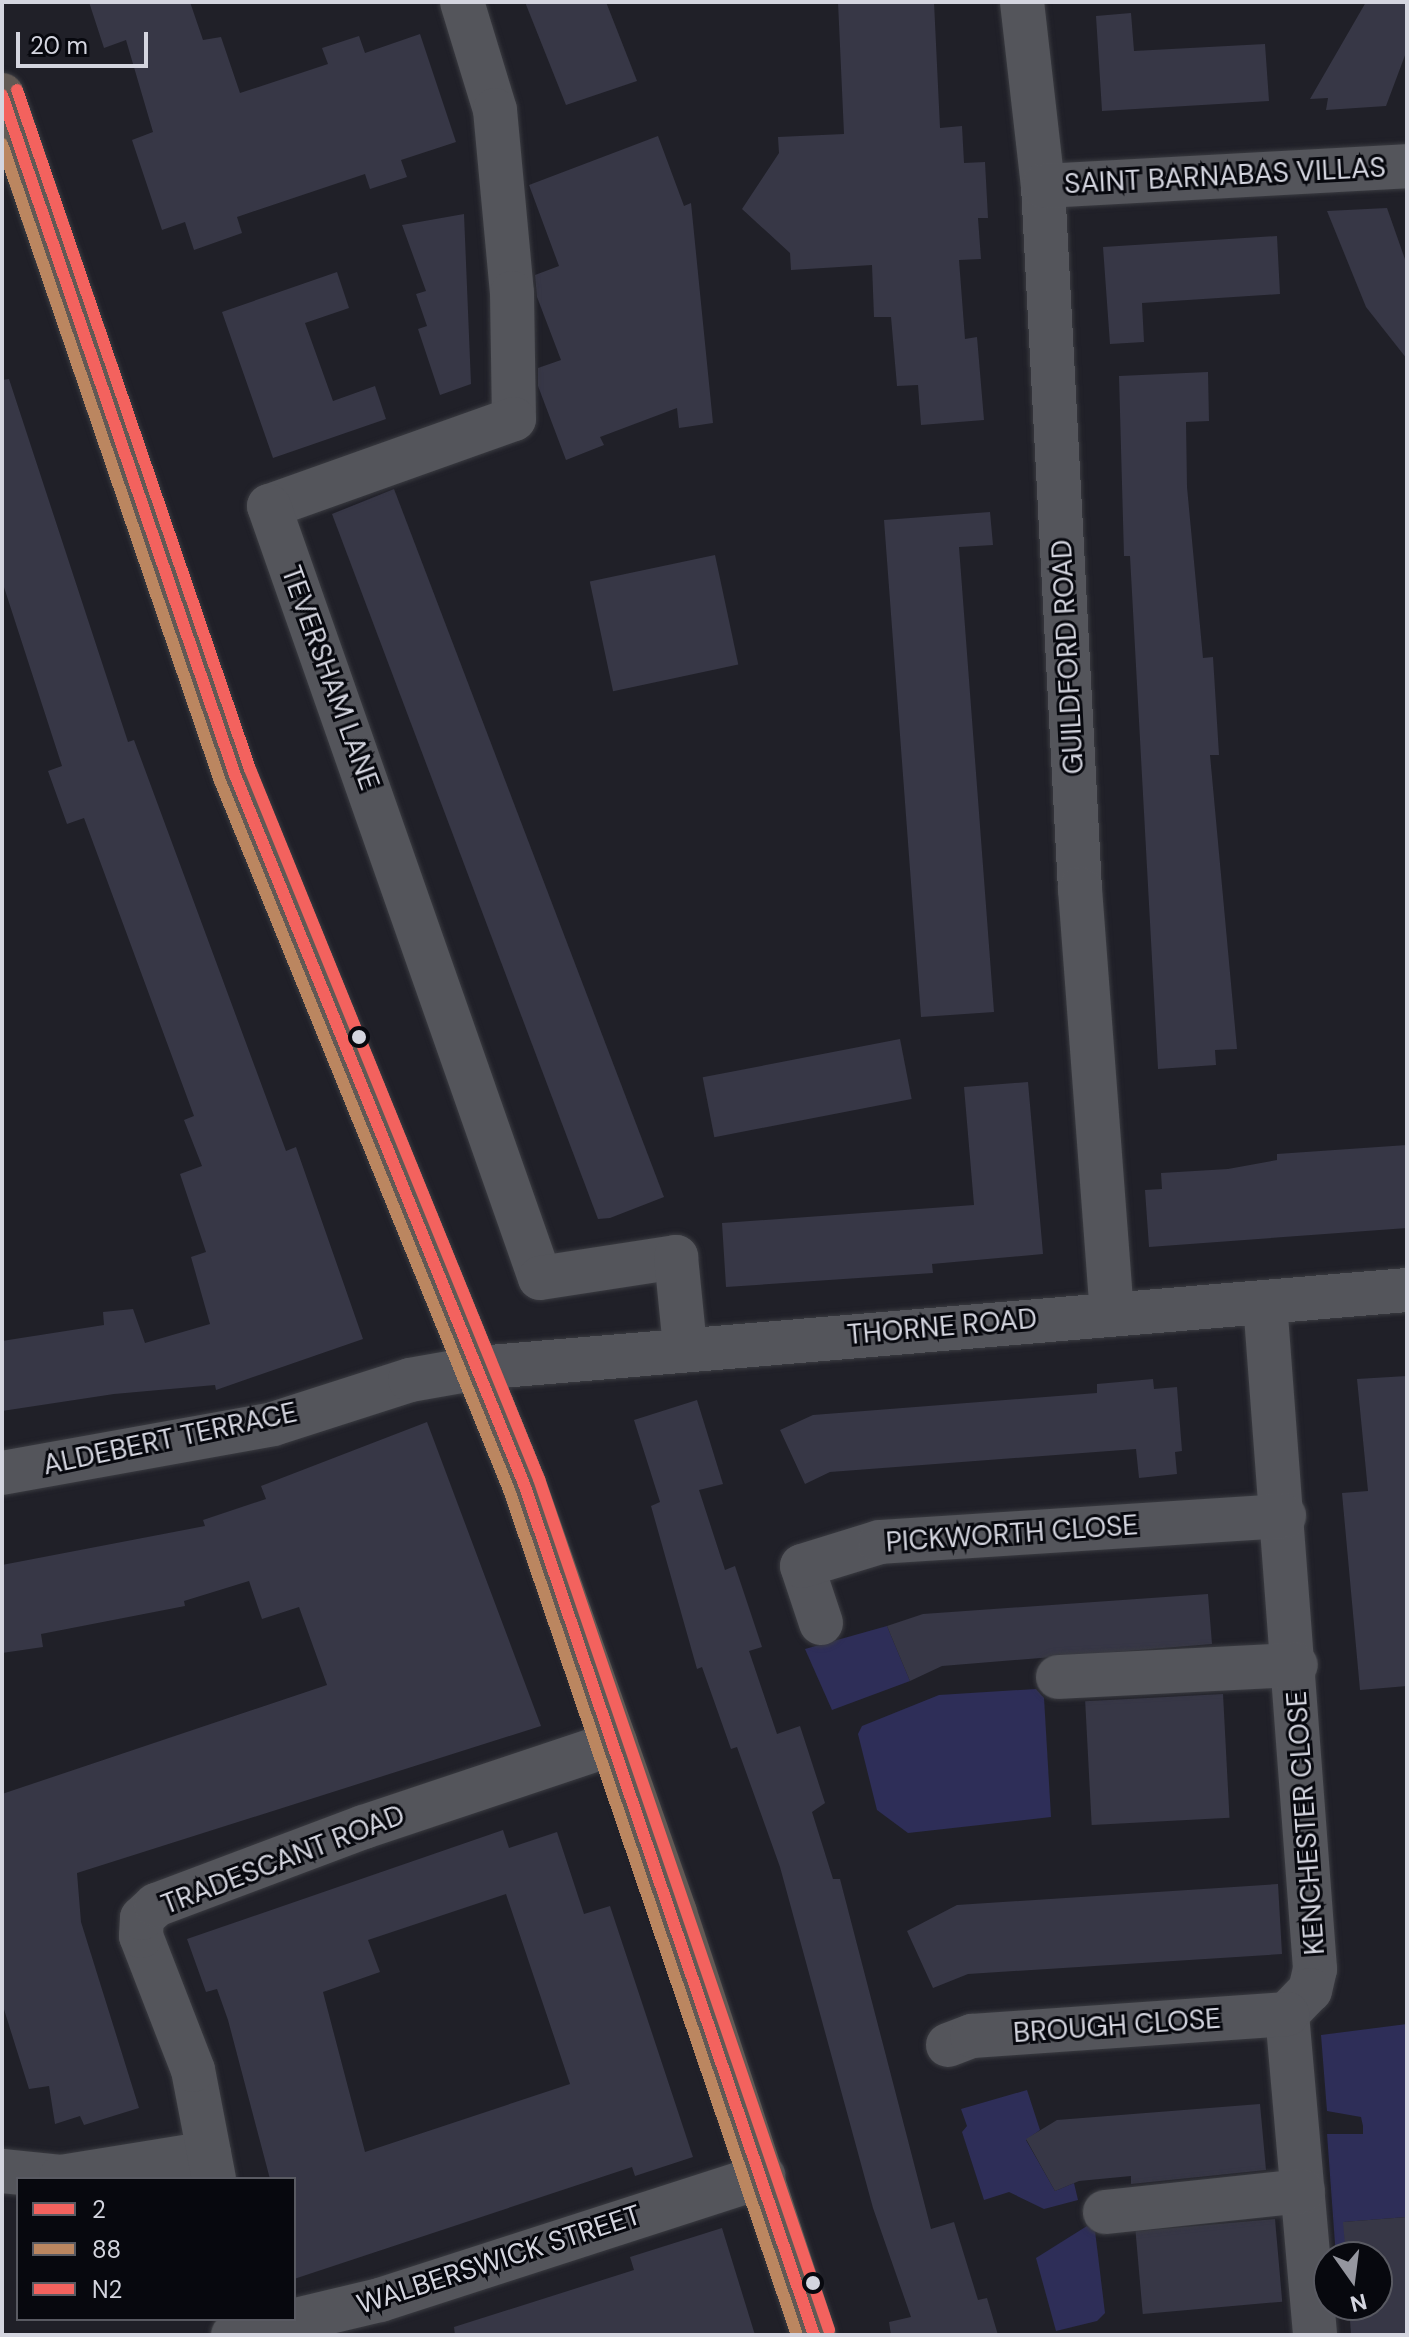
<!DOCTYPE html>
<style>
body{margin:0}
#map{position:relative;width:1409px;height:2337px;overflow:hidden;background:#202028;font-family:"DM Sans",sans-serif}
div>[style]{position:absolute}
.green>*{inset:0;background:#2e2e58}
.building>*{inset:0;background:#373746;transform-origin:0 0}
.roads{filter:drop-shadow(0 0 2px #3a3b41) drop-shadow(0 0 2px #3a3b41)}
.minor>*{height:44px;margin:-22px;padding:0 22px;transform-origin:22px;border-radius:22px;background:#54555b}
.highway>*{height:44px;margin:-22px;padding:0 22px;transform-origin:22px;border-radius:22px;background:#625954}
.bus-1>*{height:12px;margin:-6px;padding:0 6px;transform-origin:6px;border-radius:6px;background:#f3625e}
.bus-2>*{height:12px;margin:-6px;padding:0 6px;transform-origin:6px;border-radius:6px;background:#bb8660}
.bus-3>*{height:12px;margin:-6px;padding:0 6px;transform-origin:6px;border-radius:6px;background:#f3625e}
.dots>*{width:22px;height:22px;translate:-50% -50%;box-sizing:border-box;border:4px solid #07080e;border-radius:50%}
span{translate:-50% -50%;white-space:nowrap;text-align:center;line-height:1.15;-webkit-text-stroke:6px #07080e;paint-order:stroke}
.street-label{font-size:28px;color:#d4d5df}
.frame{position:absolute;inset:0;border:4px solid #d4d5df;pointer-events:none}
.legend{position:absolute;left:16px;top:2177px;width:280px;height:144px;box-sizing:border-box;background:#07080e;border:2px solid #595a62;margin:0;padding:10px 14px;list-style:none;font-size:24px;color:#d4d5df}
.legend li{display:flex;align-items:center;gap:16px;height:40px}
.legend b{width:40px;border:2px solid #595a62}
.north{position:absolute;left:1313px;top:2241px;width:80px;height:80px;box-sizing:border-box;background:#07080e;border:2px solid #595a62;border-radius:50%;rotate:166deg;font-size:22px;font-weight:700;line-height:32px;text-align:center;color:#d4d5df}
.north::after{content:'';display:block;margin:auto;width:28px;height:36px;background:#95969f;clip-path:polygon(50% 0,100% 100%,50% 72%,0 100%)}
.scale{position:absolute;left:16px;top:32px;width:132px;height:36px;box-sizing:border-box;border:4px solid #d4d5df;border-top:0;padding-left:10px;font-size:24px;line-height:28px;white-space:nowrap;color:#d4d5df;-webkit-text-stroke:6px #07080e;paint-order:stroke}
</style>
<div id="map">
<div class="green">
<i style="clip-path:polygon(887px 1626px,910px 1681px,832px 1710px,805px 1649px)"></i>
<i style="clip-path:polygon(1036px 1689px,1044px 1698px,1051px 1817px,908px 1833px,877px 1810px,858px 1734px,862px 1726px,939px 1695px)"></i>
<i style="clip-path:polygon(1407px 2024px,1407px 2217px,1344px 2222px,1346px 2257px,1336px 2257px,1327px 2134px,1363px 2134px,1363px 2126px,1361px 2117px,1327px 2111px,1321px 2035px)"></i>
<i style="clip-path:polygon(1027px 2090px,1040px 2130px,1026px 2140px,1055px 2191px,1074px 2183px,1078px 2200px,1044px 2209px,1009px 2192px,984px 2200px,962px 2132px,967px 2126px,961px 2109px)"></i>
<i style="clip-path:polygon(1087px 2226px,1095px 2231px,1105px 2313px,1097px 2321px,1056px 2331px,1036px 2258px)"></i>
</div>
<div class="building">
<i style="clip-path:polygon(89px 2px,190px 2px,203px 40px,221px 37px,240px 93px,328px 64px,322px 48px,359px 36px,365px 53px,420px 34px,456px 142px,401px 160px,407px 177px,370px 189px,365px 174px,237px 217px,242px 233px,194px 250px,185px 222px,162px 230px,132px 140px,153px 132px,126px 40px,104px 48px)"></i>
<i style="clip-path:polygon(525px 2px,606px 2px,637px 81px,566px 105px)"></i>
<i style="clip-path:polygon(838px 2px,934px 2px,940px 128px,962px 126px,964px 163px,985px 162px,988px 218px,978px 218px,981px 259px,959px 260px,965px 339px,977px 337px,984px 420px,921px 425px,918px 385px,897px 386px,891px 317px,874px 317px,872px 265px,791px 270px,790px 253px,742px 209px,779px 153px,778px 137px,844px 134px)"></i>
<i style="clip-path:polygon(1366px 2px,1407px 2px,1407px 50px,1386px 106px,1326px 110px,1328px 98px,1310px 99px)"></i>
<i style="clip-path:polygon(1131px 13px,1134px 51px,1265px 44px,1269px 101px,1102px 111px,1096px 16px)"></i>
<i style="clip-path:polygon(658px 136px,684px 206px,691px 203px,713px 423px,679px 428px,677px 408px,600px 437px,604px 445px,566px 460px,538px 386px,538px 368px,561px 360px,537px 297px,535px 275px,559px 266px,529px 185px)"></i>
<i style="clip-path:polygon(1387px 208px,1407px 265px,1407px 359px,1366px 307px,1327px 211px)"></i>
<i style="clip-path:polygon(464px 214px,471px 384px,440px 395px,418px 329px,427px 326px,416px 294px,426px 291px,402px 225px)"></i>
<i style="clip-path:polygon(1277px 236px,1280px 294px,1142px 303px,1144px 342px,1110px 344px,1103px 247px)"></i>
<i style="clip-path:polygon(337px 272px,349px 308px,305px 323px,333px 401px,375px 386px,386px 419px,273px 458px,222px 312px)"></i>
<i style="clip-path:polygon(1208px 372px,1209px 421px,1186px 422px,1187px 487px,1203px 658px,1213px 657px,1219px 755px,1210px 755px,1237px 1049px,1215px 1050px,1216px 1065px,1158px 1069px,1130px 556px,1124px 556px,1119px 376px)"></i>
<i style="clip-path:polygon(9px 379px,128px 742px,134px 740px,286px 1151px,296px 1147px,363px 1339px,216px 1390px,215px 1385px,114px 1394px,2px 1411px,2px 1341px,104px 1325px,103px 1312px,133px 1309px,145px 1343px,210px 1324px,191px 1257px,206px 1252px,180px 1174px,202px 1166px,184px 1120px,194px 1116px,84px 818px,67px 824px,48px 771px,62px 766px,2px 581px,2px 380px)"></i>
<i style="clip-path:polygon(394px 489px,664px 1197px,610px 1218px,598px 1219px,332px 514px)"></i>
<i style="clip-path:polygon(990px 512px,993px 545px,959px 547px,994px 1012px,921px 1017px,884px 520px)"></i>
<i style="left:715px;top:555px;width:112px;height:128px;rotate:78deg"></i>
<i style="left:900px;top:1039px;width:61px;height:201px;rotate:79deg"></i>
<i style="clip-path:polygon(1028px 1082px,1043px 1254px,932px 1264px,933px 1273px,726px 1287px,722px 1223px,974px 1205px,964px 1087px)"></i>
<i style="clip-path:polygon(1407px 1145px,1407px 1228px,1149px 1247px,1145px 1190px,1162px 1189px,1161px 1173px,1228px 1169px,1277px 1160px,1277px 1154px)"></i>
<i style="clip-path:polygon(1407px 1376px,1407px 1686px,1360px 1690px,1342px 1493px,1368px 1491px,1357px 1379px)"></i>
<i style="clip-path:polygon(1153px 1379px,1154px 1389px,1177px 1387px,1182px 1451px,1175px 1452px,1177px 1474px,1139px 1478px,1136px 1449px,830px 1472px,805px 1484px,780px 1430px,813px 1415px,1097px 1393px,1097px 1384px)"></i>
<i style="clip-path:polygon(697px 1400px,723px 1484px,699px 1490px,725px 1570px,735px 1566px,762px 1647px,749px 1651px,777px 1734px,800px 1726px,825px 1803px,812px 1812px,833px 1879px,840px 1879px,931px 2229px,954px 2222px,978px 2300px,987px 2298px,998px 2335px,891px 2335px,889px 2322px,911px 2317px,873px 2208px,780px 1867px,737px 1747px,731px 1749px,702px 1667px,697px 1669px,651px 1506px,660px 1502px,634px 1420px)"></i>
<i style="clip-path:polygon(427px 1422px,541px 1726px,77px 1873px,81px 1922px,139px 2108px,84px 2125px,80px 2116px,55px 2124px,49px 2086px,29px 2089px,2px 2003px,2px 1794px,327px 1685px,299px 1607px,262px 1619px,249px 1581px,184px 1601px,185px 1606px,41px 1634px,43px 1647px,2px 1653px,2px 1565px,205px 1526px,203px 1520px,266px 1499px,261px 1486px)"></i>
<i style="clip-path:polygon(1208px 1594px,1212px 1644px,942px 1666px,910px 1681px,887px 1626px,923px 1614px)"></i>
<i style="left:1223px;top:1694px;width:124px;height:138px;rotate:87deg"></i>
<i style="clip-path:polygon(evenodd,503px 1830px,509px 1848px,557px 1832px,584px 1914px,610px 1906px,693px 2157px,635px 2176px,632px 2167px,294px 2279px,294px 2179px,270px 2179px,228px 2020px,217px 1989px,206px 1992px,187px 1939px,503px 1830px,506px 1894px,570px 2084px,365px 2152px,323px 1992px,380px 1972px,368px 1940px,506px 1894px)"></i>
<i style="clip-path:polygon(1278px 1884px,1282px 1954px,968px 1974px,933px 1988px,907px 1931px,957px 1905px)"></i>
<i style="clip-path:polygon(1260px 2104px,1266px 2170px,1131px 2184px,1131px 2176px,1079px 2181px,1055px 2191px,1026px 2139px,1057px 2120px)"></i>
<i style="clip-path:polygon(1407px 2217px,1407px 2335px,1351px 2335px,1349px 2305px,1377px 2305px,1377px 2257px,1346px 2257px,1343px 2222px)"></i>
<i style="left:1275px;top:2219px;width:83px;height:140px;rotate:85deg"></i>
<i style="clip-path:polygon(722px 2228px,755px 2335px,455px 2335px,454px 2327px,634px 2270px,630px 2257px)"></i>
</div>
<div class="roads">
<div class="minor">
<i style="left:462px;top:2px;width:113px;rotate:73deg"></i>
<i style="left:495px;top:110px;width:184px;rotate:84.7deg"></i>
<i style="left:512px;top:293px;width:126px;rotate:89.1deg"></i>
<i style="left:514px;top:419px;width:260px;rotate:160.4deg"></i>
<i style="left:269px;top:506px;width:818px;rotate:70.66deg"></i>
<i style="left:540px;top:1278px;width:138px;rotate:-8.8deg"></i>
<i style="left:676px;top:1257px;width:90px;rotate:84.3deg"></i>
<i style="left:1022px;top:2px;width:185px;rotate:83.5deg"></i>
<i style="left:1043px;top:186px;width:704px;rotate:86.99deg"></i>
<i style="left:1080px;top:889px;width:425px;rotate:85.7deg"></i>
<i style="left:1043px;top:186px;width:365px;rotate:-3.1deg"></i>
<i style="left:1265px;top:1302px;width:669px;rotate:85.71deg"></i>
<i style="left:1315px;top:1969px;width:22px;rotate:103deg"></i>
<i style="left:1310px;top:1990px;width:33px;rotate:134deg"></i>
<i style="left:1287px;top:2014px;width:322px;rotate:85deg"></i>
<i style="left:2px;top:1473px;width:275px;rotate:-10.2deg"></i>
<i style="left:273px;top:1424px;width:144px;rotate:-17.8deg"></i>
<i style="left:410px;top:1380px;width:69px;rotate:-10deg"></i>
<i style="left:478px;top:1368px;width:932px;rotate:-4.8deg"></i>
<i style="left:821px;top:1623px;width:60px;rotate:-108.4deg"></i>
<i style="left:802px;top:1566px;width:82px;rotate:-17.1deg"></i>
<i style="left:880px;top:1542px;width:405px;rotate:-3.7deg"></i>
<i style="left:1058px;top:1677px;width:238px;rotate:-2.9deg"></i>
<i style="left:948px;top:2045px;width:26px;rotate:-21deg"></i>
<i style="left:972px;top:2036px;width:316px;rotate:-4deg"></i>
<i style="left:2px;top:2171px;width:59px;rotate:5.8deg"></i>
<i style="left:61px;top:2177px;width:150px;rotate:-9.2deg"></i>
<i style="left:214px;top:2179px;width:111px;rotate:-100.9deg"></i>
<i style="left:193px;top:2070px;width:144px;rotate:-111.2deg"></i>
<i style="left:141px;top:1936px;width:18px;rotate:-87deg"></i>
<i style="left:142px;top:1918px;width:19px;rotate:-43deg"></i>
<i style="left:156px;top:1905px;width:222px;rotate:-20.6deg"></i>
<i style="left:364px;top:1827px;width:265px;rotate:-18.5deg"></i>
<i style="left:1105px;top:2212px;width:199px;rotate:-6.1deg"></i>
<i style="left:233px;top:2335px;width:151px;rotate:-13.4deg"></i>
<i style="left:380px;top:2300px;width:403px;rotate:-17.9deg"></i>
</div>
<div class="highway">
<i style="left:2px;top:95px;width:719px;rotate:71.09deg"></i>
<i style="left:235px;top:775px;width:766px;rotate:67.82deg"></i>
<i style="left:524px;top:1484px;width:455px;rotate:70.6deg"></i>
<i style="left:675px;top:1913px;width:444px;rotate:71.8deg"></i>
</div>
</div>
<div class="bus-1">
<i style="left:2px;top:95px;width:719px;rotate:71.09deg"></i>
<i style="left:235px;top:775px;width:766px;rotate:67.82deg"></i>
<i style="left:524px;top:1484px;width:899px;rotate:71.18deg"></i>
</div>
<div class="bus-2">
<i style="left:2px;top:144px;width:673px;rotate:71.11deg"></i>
<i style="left:220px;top:781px;width:766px;rotate:67.82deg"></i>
<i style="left:509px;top:1490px;width:893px;rotate:71.18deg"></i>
</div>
<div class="bus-3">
<i style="left:17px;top:90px;width:718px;rotate:71.06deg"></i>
<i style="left:250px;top:769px;width:767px;rotate:67.85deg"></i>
<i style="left:539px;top:1479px;width:899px;rotate:71.18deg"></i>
</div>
<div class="dots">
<i style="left:359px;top:1037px;background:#d4d5df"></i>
<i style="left:813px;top:2283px;background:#d4d5df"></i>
</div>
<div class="street-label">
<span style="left:1225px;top:176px;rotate:-3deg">SAINT BARNABAS VILLAS</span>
<span style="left:1068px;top:657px;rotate:-93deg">GUILDFORD ROAD</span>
<span style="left:330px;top:678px;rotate:70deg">TEVERSHAM LANE</span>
<span style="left:942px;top:1327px;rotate:-5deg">THORNE ROAD</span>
<span style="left:170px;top:1439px;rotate:-12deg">ALDEBERT TERRACE</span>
<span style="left:1012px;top:1534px;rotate:-4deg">PICKWORTH CLOSE</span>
<span style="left:1306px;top:1823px;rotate:-94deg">KENCHESTER CLOSE</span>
<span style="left:283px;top:1860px;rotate:-21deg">TRADESCANT ROAD</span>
<span style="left:1117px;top:2026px;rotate:-4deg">BROUGH CLOSE</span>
<span style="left:499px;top:2260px;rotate:-18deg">WALBERSWICK STREET</span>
</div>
<div class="frame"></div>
<ul class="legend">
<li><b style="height:10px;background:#f3625e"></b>2</li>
<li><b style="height:10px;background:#bb8660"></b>88</li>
<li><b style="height:10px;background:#f3625e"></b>N2</li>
</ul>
<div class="north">N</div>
<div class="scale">20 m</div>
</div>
